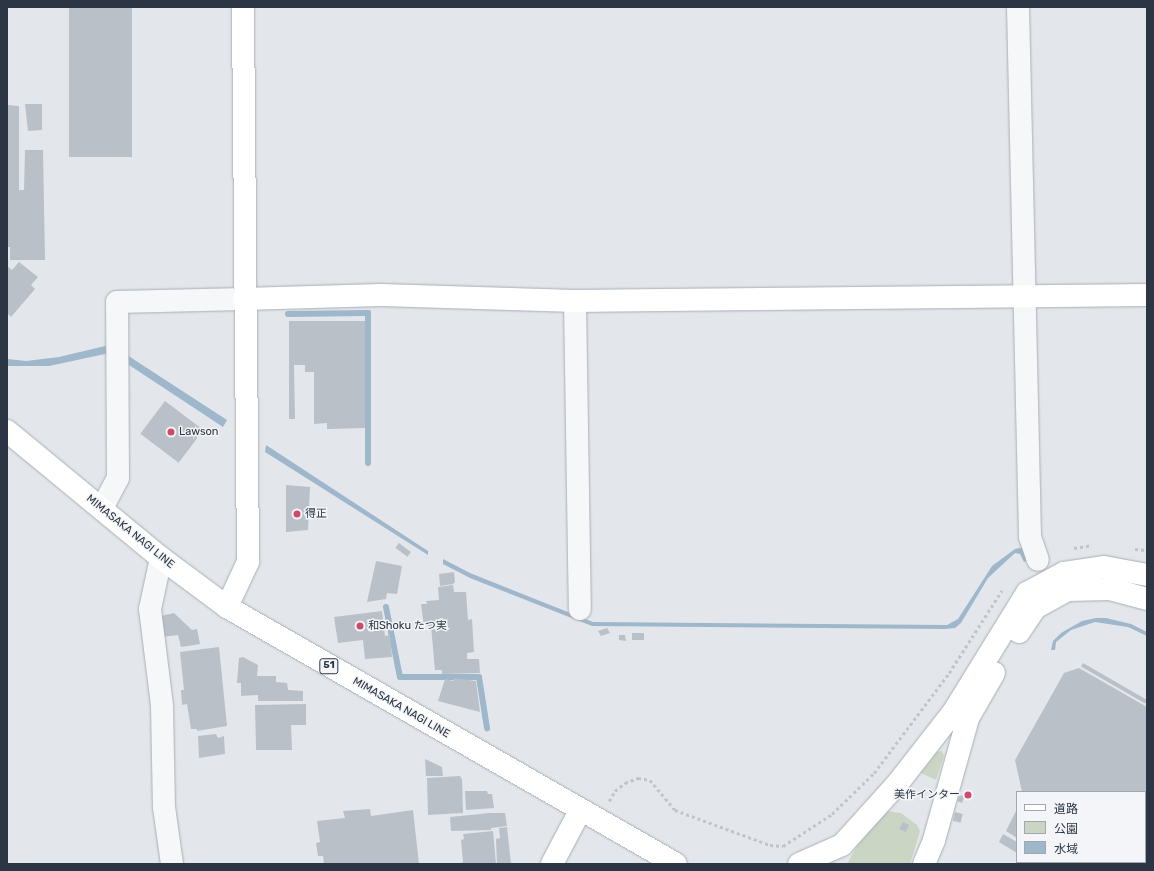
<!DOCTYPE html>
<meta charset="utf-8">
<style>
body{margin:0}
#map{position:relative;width:1154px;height:871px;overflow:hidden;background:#e3e7eb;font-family:Rubik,"Noto Sans JP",sans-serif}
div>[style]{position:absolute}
.green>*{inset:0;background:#cad5c4}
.water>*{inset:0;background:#9fb7ca}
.stream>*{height:6px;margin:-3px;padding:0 3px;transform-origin:3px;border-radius:3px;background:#9fb7ca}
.building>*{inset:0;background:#bac0c8;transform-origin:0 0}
.path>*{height:2.5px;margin-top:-1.25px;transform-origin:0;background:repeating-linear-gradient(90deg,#c1c5ca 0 3px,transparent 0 6px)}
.roads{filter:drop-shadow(0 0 1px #a8aeb5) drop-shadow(0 0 1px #a8aeb5)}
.street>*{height:22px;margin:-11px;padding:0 11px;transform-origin:11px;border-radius:11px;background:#f6f7f9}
.secondary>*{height:22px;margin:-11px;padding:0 11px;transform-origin:11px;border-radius:11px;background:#fff}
.primary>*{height:22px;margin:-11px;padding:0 11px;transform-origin:11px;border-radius:11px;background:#fff}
.highway>*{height:22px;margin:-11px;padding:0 11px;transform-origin:11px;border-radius:11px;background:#fff}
.dots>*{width:11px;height:11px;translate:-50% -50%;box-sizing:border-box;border:2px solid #f3f5f8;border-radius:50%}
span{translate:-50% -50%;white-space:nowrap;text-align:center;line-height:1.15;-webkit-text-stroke:3px #f3f5f8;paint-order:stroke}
.shield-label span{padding:1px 3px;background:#f3f5f8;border:1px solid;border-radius:3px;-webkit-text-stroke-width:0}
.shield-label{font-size:10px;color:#2b3543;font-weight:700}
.poi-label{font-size:11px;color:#2b3543}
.left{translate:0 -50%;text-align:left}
.right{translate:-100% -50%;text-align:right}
.street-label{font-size:11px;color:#2b3543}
.frame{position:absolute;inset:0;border:8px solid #2b3543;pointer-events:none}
.legend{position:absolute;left:1016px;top:791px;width:130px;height:72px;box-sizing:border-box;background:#f3f5f8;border:1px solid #a3a8b0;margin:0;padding:5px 7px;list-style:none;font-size:12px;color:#2b3543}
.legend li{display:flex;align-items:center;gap:8px;height:20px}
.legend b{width:20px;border:1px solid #a3a8b0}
</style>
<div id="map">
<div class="green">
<i style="clip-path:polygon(942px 751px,944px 756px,936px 780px,921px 773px,937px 752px)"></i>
<i style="clip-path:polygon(886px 811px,901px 813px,917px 825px,920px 831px,910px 864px,847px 864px,857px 846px)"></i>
</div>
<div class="water">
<i style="clip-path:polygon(105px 346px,127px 355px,227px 420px,223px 427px,126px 363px,105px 354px,49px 366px,7px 366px,7px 359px,26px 361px,59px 357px)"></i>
<i style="clip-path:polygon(266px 445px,428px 551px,428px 555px,265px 452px)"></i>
<i style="clip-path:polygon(1024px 547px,1028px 560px,1024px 562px,1020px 554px,1015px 553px,988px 578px,961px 623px,955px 628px,945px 629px,592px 626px,470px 578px,443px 564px,443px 559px,470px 573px,593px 622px,947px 625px,958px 619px,992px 566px,1015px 549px)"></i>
<i style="clip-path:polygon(1096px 618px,1106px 618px,1131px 624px,1147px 632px,1147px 636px,1128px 627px,1095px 622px,1071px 630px,1056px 642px,1055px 650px,1051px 650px,1053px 641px,1061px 633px,1082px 621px)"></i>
</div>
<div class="stream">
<i style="left:288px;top:314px;width:80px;rotate:-0.7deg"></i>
<i style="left:368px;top:313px;width:150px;rotate:90deg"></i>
<i style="left:386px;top:607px;width:71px;rotate:78.7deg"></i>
<i style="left:400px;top:677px;width:79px"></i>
<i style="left:479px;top:677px;width:52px;rotate:81.1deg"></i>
</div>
<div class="building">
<i style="left:69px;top:7px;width:63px;height:150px"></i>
<i style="clip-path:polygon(25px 104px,42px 104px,42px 130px,28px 131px)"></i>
<i style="clip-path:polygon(7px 105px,19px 106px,19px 190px,24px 190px,25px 150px,43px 150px,45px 260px,10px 260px,10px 247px,7px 247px)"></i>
<i style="clip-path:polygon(19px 262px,38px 277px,31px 285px,35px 289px,11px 317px,7px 313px,7px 266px,12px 270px)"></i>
<i style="clip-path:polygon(289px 321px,365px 321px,365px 428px,327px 429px,327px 423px,314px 424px,314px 372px,305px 372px,305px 365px,294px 365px,295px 419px,289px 419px)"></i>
<i style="left:165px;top:401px;width:48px;height:41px;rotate:37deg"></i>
<i style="clip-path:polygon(286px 485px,310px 487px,308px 530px,286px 532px)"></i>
<i style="left:399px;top:543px;width:15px;height:6px;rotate:37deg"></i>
<i style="clip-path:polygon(376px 561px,402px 566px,397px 594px,387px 593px,386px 599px,367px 602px)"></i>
<i style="clip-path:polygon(454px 572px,455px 582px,453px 584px,440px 586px,439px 574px)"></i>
<i style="clip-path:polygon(453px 585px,454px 592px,466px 592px,468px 620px,472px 619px,474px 652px,467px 653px,467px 659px,479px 659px,480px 673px,442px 674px,442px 670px,435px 670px,431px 626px,424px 627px,421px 604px,427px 604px,426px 601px,439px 600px,438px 587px)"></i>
<i style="clip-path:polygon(382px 611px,385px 636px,390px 635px,392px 657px,365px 659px,363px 640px,338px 643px,334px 617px)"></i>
<i style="clip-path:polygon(174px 613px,192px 630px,197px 629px,200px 644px,181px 647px,178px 635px,161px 637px,157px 617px)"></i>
<i style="clip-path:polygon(607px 628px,610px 633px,601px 636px,598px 631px)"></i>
<i style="left:632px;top:633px;width:12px;height:7px"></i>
<i style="clip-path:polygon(619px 635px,625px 635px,626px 641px,619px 640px)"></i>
<i style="clip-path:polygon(219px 647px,227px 726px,197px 731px,197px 729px,191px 729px,187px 704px,182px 705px,181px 690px,184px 690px,180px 652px)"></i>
<i style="clip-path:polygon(243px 657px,258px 665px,257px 676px,276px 676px,276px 682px,287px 683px,288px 690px,303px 691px,303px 701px,258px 701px,258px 695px,241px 696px,241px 683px,237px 683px,239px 658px)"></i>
<i style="left:1083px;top:663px;width:74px;height:4px;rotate:30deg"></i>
<i style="clip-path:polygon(1079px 668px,1147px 707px,1147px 864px,1059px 862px,1145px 862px,1145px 792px,1022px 792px,1015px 760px,1064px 673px)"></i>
<i style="clip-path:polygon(454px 678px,476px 681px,480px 712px,438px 701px,445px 679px,453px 681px)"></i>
<i style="clip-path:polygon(306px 704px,306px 725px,291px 725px,292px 750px,256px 750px,255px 705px)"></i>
<i style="clip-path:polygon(216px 734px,218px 738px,224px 736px,225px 754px,199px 758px,198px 736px)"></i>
<i style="clip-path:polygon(425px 759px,442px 767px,443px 776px,426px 776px)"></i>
<i style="clip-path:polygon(460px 776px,462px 779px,463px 813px,428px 815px,427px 778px)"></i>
<i style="clip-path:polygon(465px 791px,487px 791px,488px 794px,492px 794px,494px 808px,466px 810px)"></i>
<i style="clip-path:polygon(960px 795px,965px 796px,962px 803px,957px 801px)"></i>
<i style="clip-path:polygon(370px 809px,371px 816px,413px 810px,419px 864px,324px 864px,323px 856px,318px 856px,316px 843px,320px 842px,317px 821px,345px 818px,343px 811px)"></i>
<i style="clip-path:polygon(1017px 809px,1017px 838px,1006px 831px)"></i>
<i style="left:955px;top:812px;width:8px;height:9px;rotate:14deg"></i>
<i style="clip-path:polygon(490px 813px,505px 813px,507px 826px,491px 828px,491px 830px,451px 831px,450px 817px)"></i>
<i style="clip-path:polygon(903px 822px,909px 825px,906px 832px,899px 829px)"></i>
<i style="clip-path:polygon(507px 827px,511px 864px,497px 864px,496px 839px,500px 838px,499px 828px)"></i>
<i style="clip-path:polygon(493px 831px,496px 864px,459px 864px,463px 862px,461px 840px,464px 839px,463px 834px)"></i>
<i style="clip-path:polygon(1003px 834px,1017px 842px,1017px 853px,999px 842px)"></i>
<i style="clip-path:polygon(1034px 862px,1052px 862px,1055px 864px,1037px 864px)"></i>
</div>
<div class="path">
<i style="left:1074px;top:548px;width:18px;rotate:-9deg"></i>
<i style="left:1135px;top:549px;width:12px;rotate:5deg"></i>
<i style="left:609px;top:801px;width:12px;rotate:-59deg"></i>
<i style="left:615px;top:791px;width:13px;rotate:-39deg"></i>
<i style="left:625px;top:783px;width:14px;rotate:-21deg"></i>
<i style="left:638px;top:778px;width:12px;rotate:9deg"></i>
<i style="left:650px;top:780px;width:39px;rotate:50deg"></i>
<i style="left:675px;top:810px;width:101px;rotate:20.2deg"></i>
<i style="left:770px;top:845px;width:13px;rotate:4deg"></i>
<i style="left:783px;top:846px;width:59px;rotate:-33.1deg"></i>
<i style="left:832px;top:814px;width:59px;rotate:-44.3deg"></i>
<i style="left:874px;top:773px;width:125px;rotate:-53.1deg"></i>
<i style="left:949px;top:673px;width:98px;rotate:-57.4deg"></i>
</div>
<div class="roads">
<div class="street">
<i style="left:1018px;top:7px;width:530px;rotate:88.7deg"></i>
<i style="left:1030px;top:537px;width:24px;rotate:71deg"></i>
<i style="left:575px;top:301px;width:308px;rotate:89.1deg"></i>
<i style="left:102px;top:508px;width:34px;rotate:-62deg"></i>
<i style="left:118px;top:478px;width:176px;rotate:-90.3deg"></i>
<i style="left:117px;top:302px;width:127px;rotate:-1.4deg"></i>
<i style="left:161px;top:558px;width:52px;rotate:102.2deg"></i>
<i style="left:150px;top:609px;width:98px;rotate:82.9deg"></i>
<i style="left:162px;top:706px;width:101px;rotate:88.9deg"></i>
<i style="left:164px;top:807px;width:58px;rotate:82deg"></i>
</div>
<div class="secondary">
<i style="left:244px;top:299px;width:137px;rotate:-1.7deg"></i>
<i style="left:381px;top:295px;width:194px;rotate:1.8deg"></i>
<i style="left:575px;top:301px;width:572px;rotate:-0.6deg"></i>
<i style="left:227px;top:607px;width:50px;rotate:-65deg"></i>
<i style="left:248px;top:562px;width:555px;rotate:-90.52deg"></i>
<i style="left:552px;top:864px;width:60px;rotate:-62.2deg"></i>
</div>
<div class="primary">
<i style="left:7px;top:431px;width:200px;rotate:39.5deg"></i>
<i style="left:161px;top:558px;width:82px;rotate:36.6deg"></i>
<i style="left:227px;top:607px;width:517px;rotate:29.79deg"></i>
</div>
<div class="highway">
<i style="left:1019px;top:632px;width:29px;rotate:-56deg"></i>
<i style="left:1035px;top:608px;width:37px;rotate:-29deg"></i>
<i style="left:1067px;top:590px;width:43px;rotate:-1.3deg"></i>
<i style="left:1110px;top:589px;width:38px;rotate:15deg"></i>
<i style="left:799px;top:864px;width:47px;rotate:-23.8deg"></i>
<i style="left:842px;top:845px;width:84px;rotate:-47.9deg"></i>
<i style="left:898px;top:783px;width:91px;rotate:-52.1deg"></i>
<i style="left:954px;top:711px;width:139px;rotate:-58.3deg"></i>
<i style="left:1027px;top:593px;width:42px;rotate:-28.4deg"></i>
<i style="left:1064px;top:573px;width:40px;rotate:-8.5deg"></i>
<i style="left:1104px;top:567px;width:44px;rotate:10.5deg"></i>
<i style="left:924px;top:864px;width:26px;rotate:-67deg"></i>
<i style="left:934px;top:840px;width:127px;rotate:-74.4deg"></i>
<i style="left:968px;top:718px;width:52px;rotate:-60deg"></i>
</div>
</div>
<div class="dots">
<i style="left:171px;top:432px;background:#cd4b67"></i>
<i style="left:297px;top:514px;background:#cd4b67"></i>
<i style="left:360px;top:626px;background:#cd4b67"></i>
<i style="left:968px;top:795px;background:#cd4b67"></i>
</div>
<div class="shield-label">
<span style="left:329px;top:666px">51</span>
</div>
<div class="poi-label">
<span class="left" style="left:179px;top:432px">Lawson</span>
<span class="left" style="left:305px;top:514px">得正</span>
<span class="left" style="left:368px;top:626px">和Shoku たつ実</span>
<span class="right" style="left:960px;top:795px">美作インター</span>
</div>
<div class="street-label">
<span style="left:130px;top:532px;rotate:39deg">MIMASAKA NAGI LINE</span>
<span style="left:401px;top:708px;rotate:30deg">MIMASAKA NAGI LINE</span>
</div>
<div class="frame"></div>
<ul class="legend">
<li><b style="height:5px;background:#fff"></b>道路</li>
<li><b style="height:11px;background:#cad5c4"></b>公園</li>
<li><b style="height:11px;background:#9fb7ca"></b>水域</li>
</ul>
</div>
